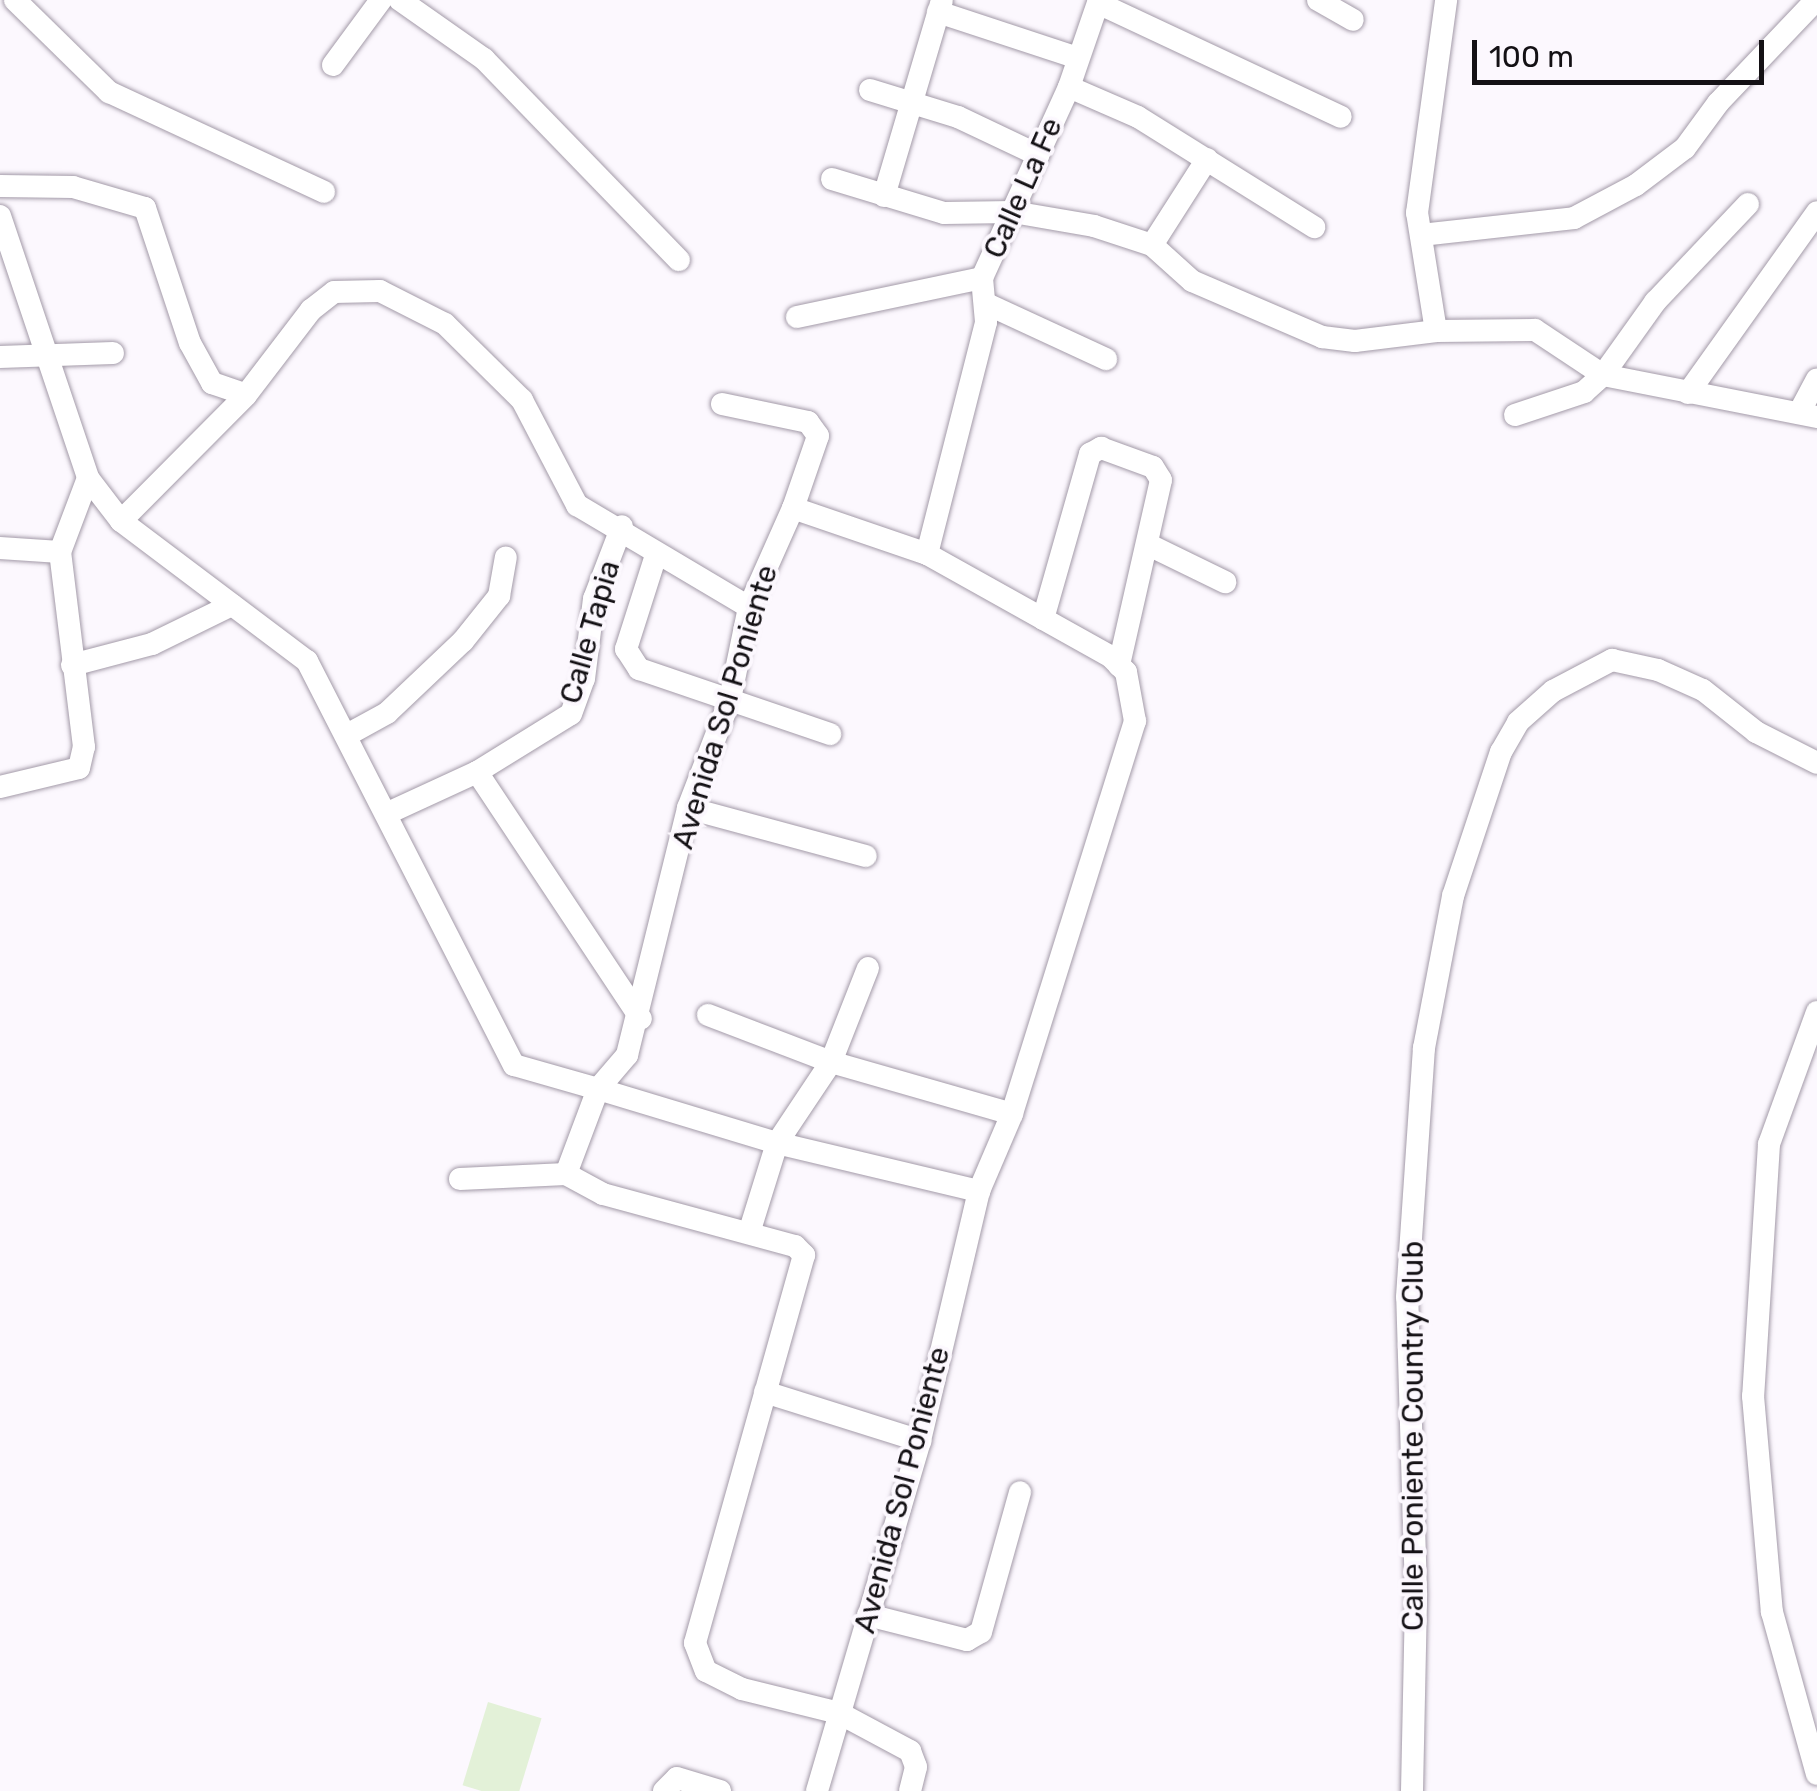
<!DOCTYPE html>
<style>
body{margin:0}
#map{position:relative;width:1817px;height:1791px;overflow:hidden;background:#fcf8fe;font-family:Rubik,sans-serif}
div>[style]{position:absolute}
.green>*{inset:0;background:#e3f1d8;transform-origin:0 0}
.roads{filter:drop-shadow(0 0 2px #a39aa8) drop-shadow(0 0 2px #a39aa8)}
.street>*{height:22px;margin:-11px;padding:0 11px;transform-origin:11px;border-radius:11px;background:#fff}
span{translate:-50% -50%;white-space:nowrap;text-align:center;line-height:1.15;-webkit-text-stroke:8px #fcf8fe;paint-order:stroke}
.street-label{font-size:30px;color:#141115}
.scale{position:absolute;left:1472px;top:40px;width:292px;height:45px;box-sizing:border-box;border:5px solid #141115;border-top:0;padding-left:12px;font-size:30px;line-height:35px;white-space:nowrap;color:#141115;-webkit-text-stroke:8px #fcf8fe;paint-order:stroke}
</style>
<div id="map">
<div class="green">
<i style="left:488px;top:1702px;width:56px;height:87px;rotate:17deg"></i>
</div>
<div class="roads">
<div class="street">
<i style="left:15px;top:0;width:132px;rotate:44.4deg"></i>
<i style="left:109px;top:92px;width:237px;rotate:24.9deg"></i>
<i style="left:400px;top:0;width:103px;rotate:35.1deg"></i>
<i style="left:484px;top:59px;width:280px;rotate:45.9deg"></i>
<i style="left:1318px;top:0;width:40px;rotate:29.7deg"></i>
<i style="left:1098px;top:3px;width:268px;rotate:25.1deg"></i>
<i style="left:938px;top:12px;width:147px;rotate:18.2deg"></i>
<i style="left:333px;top:65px;width:81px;rotate:-53.6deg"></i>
<i style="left:1069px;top:87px;width:75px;rotate:23.5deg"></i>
<i style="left:1138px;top:117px;width:208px;rotate:32deg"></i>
<i style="left:870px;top:90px;width:92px;rotate:17.1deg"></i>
<i style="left:958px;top:117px;width:89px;rotate:25.4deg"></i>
<i style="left:832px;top:179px;width:117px;rotate:16.9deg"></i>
<i style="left:944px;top:213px;width:69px;rotate:-0.8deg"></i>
<i style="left:1013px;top:212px;width:82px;rotate:9.8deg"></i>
<i style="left:1094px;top:226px;width:61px;rotate:18.1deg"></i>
<i style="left:1152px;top:245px;width:54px;rotate:42deg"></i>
<i style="left:1192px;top:281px;width:142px;rotate:23.3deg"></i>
<i style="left:1322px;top:337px;width:33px;rotate:7deg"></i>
<i style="left:1355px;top:341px;width:82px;rotate:-7deg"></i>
<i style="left:1436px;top:331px;width:99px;rotate:-0.6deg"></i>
<i style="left:1535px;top:330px;width:82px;rotate:33.5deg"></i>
<i style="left:1603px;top:375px;width:218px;rotate:11.1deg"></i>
<i style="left:0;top:186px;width:73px;rotate:0.8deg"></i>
<i style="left:73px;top:187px;width:75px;rotate:16.3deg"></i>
<i style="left:145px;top:208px;width:142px;rotate:71.6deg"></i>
<i style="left:190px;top:343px;width:46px;rotate:61.2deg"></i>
<i style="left:212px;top:383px;width:36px;rotate:19deg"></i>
<i style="left:884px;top:196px;width:204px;rotate:-73.5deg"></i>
<i style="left:0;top:216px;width:276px;rotate:71.4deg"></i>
<i style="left:88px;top:478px;width:54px;rotate:52.5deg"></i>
<i style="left:121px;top:521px;width:233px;rotate:37deg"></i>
<i style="left:307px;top:661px;width:454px;rotate:62.9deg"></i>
<i style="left:514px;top:1065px;width:87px;rotate:15.9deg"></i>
<i style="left:598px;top:1089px;width:45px;rotate:-49.5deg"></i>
<i style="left:627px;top:1055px;width:254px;rotate:-76.1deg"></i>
<i style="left:688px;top:808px;width:117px;rotate:-68.9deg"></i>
<i style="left:730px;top:699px;width:94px;rotate:-78.3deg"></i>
<i style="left:749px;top:607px;width:108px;rotate:-66deg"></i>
<i style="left:793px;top:508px;width:142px;rotate:18.9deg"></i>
<i style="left:927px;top:554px;width:211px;rotate:29.2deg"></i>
<i style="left:1111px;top:657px;width:21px;rotate:45deg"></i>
<i style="left:1126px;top:672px;width:50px;rotate:79.6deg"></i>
<i style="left:1135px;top:721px;width:412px;rotate:107.4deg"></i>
<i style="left:1012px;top:1114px;width:84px;rotate:113.2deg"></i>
<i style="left:979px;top:1191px;width:257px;rotate:103.3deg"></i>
<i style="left:920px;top:1441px;width:365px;rotate:106.4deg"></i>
<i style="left:1421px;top:235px;width:154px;rotate:-6.3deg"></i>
<i style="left:1574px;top:218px;width:70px;rotate:-28deg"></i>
<i style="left:1636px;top:185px;width:61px;rotate:-37.1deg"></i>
<i style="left:1685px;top:148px;width:56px;rotate:-53.7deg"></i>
<i style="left:1718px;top:103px;width:142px;rotate:-46.4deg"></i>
<i style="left:1152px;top:245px;width:102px;rotate:-57.4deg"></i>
<i style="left:989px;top:305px;width:129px;rotate:24.8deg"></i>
<i style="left:797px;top:317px;width:189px;rotate:-11.9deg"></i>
<i style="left:1436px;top:331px;width:120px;rotate:-99.1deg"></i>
<i style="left:1417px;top:213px;width:215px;rotate:-82.2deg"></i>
<i style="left:0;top:357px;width:113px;rotate:-2deg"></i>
<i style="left:1688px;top:393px;width:222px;rotate:-54.5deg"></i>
<i style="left:722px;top:404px;width:88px;rotate:11.8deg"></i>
<i style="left:808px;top:422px;width:17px;rotate:54deg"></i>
<i style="left:818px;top:436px;width:76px;rotate:109.1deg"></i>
<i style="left:1799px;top:413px;width:38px;rotate:-62deg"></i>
<i style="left:1515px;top:415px;width:73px;rotate:-18.4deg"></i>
<i style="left:1584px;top:392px;width:25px;rotate:-42deg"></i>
<i style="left:1603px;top:375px;width:90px;rotate:-54.5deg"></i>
<i style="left:1655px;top:302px;width:135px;rotate:-46.5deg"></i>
<i style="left:121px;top:521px;width:177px;rotate:-45.2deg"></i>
<i style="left:246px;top:395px;width:107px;rotate:-52.6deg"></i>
<i style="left:311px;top:310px;width:29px;rotate:-38deg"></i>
<i style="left:334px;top:292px;width:46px;rotate:-1.2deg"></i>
<i style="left:380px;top:291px;width:73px;rotate:26.9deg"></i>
<i style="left:445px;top:324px;width:108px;rotate:44.6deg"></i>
<i style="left:522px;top:400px;width:119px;rotate:62.4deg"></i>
<i style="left:577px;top:505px;width:200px;rotate:30.7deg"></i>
<i style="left:1149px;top:545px;width:85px;rotate:26deg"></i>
<i style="left:0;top:548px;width:60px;rotate:3.8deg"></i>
<i style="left:927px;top:554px;width:239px;rotate:-75.7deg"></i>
<i style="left:986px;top:322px;width:44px;rotate:-95.2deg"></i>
<i style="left:982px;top:278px;width:210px;rotate:-65.5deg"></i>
<i style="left:1069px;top:87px;width:92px;rotate:-71deg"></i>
<i style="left:656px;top:555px;width:99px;rotate:107.7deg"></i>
<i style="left:626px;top:649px;width:24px;rotate:57deg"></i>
<i style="left:639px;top:669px;width:202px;rotate:18.8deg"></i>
<i style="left:1043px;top:619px;width:172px;rotate:-74.1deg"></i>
<i style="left:1090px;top:454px;width:13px;rotate:-29deg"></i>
<i style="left:1101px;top:448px;width:55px;rotate:20.1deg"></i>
<i style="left:1153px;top:467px;width:15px;rotate:58deg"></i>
<i style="left:1161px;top:480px;width:190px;rotate:102.8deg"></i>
<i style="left:72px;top:665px;width:83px;rotate:-14.7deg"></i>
<i style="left:152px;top:644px;width:89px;rotate:-26deg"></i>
<i style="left:347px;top:735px;width:46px;rotate:-28.8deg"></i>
<i style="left:387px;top:713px;width:105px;rotate:-43.5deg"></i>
<i style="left:463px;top:641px;width:58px;rotate:-51.3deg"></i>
<i style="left:499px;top:596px;width:39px;rotate:-80deg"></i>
<i style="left:477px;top:772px;width:296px;rotate:56.4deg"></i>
<i style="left:0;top:787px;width:81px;rotate:-13.5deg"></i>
<i style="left:79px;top:768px;width:22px;rotate:-77deg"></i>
<i style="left:84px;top:747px;width:196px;rotate:-97deg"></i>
<i style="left:60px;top:552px;width:79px;rotate:-69.3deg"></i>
<i style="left:688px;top:808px;width:184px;rotate:15.1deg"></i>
<i style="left:388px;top:813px;width:98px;rotate:-24.7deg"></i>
<i style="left:477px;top:772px;width:110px;rotate:-31.7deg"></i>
<i style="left:571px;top:714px;width:37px;rotate:-70deg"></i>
<i style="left:584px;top:679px;width:81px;rotate:-82.9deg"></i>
<i style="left:594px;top:599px;width:78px;rotate:-69deg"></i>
<i style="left:1817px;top:1012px;width:140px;rotate:110deg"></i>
<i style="left:1769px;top:1144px;width:253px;rotate:93.6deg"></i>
<i style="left:1753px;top:1396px;width:217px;rotate:85deg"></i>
<i style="left:1772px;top:1612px;width:168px;rotate:74.5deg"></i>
<i style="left:708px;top:1015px;width:132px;rotate:20.9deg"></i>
<i style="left:831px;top:1062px;width:188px;rotate:16deg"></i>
<i style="left:566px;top:1174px;width:91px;rotate:-69.4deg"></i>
<i style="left:598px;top:1089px;width:187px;rotate:16.8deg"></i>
<i style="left:777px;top:1143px;width:208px;rotate:13.4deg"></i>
<i style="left:460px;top:1179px;width:106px;rotate:-2.7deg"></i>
<i style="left:566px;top:1174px;width:42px;rotate:28.4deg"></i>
<i style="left:603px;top:1194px;width:199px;rotate:15.2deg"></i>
<i style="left:795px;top:1246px;width:13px;rotate:45deg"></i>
<i style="left:804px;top:1255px;width:403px;rotate:105.7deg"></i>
<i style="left:695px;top:1643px;width:30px;rotate:69deg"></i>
<i style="left:706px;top:1671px;width:40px;rotate:26.6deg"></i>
<i style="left:742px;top:1689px;width:100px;rotate:13.9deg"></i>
<i style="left:839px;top:1713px;width:81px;rotate:28.2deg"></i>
<i style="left:910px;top:1751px;width:17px;rotate:69deg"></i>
<i style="left:916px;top:1767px;width:25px;rotate:104deg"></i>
<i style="left:749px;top:1233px;width:94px;rotate:-72.7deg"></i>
<i style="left:777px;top:1143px;width:97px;rotate:-56.3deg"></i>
<i style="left:831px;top:1062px;width:101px;rotate:-68.5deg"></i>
<i style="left:765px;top:1392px;width:163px;rotate:17.5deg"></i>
<i style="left:868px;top:1615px;width:102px;rotate:14.2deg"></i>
<i style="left:967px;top:1640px;width:16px;rotate:-30deg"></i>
<i style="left:981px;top:1632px;width:145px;rotate:-74.4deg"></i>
<i style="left:664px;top:1791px;width:18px;rotate:-45deg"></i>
<i style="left:677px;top:1778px;width:45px;rotate:16.8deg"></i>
<i style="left:1412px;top:1791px;width:198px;rotate:-88.8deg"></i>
<i style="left:1416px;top:1593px;width:296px;rotate:-91.7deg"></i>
<i style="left:1407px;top:1297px;width:250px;rotate:-86.1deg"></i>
<i style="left:1424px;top:1048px;width:155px;rotate:-79.2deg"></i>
<i style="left:1453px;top:896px;width:152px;rotate:-71.6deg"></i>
<i style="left:1501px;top:752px;width:34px;rotate:-60deg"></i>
<i style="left:1518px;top:722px;width:47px;rotate:-41.5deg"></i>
<i style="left:1553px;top:691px;width:67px;rotate:-27.7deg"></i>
<i style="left:1612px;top:660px;width:47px;rotate:12.3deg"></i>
<i style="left:1658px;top:670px;width:49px;rotate:24deg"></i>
<i style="left:1703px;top:690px;width:68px;rotate:38.4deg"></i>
<i style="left:1756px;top:732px;width:68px;rotate:26.9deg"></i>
</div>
</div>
<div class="street-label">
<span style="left:1023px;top:188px;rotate:-66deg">Calle La Fe</span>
<span style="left:590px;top:632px;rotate:-74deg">Calle Tapia</span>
<span style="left:725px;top:707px;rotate:-73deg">Avenida Sol Poniente</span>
<span style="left:1413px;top:1436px;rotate:-90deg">Calle Poniente Country Club</span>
<span style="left:902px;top:1490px;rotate:-75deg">Avenida Sol Poniente</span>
</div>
<div class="scale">100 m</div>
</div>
